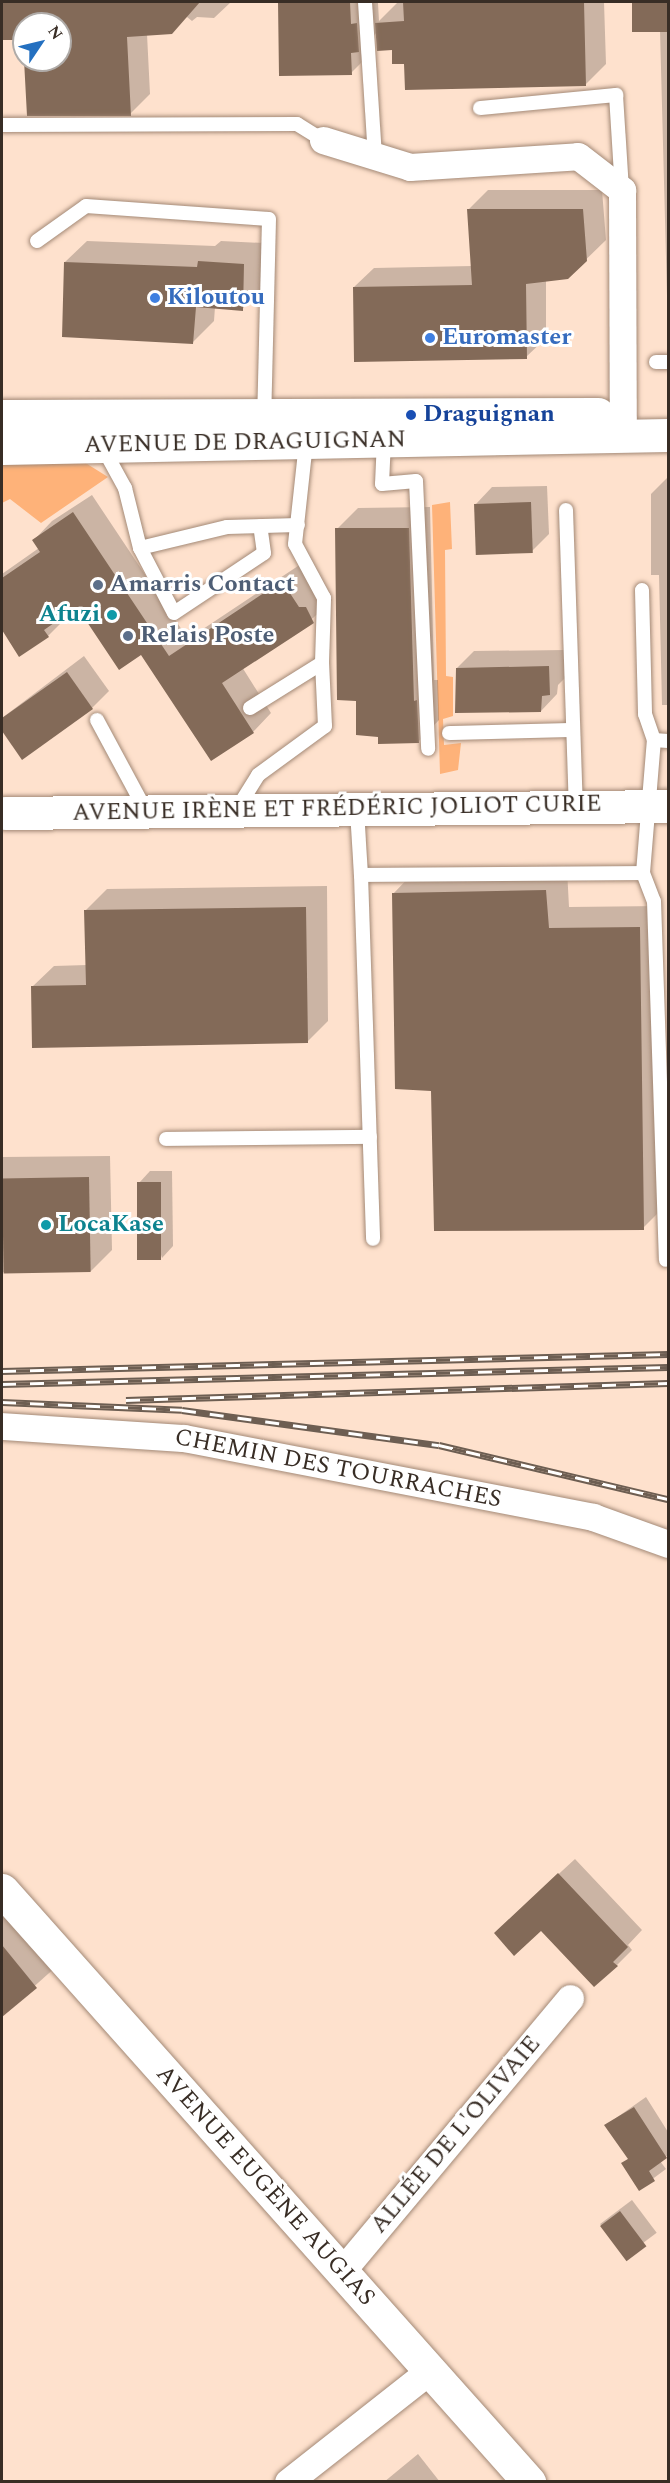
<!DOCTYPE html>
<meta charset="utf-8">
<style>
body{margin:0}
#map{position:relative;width:670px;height:2483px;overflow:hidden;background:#fee1cd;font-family:Spectral,serif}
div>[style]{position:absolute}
.green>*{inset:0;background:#feb279}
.shadow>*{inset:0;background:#0003;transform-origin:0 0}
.building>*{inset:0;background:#836a58;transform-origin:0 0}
.roads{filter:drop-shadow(0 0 2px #a38976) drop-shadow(0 0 2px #a38976)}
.service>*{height:14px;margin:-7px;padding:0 7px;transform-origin:7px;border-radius:7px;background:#fff}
.minor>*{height:27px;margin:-13.5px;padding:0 13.5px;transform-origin:13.5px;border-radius:13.5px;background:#fff}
.tertiary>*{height:33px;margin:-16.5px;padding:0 16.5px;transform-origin:16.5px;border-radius:16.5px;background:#fff}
.secondary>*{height:33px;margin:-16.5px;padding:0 16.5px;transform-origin:16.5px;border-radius:16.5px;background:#fff}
.rail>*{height:7px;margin-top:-3.5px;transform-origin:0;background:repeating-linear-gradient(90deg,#fff 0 14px,#6d5e52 0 28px);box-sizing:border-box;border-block:2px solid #6d5e52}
.dots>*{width:16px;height:16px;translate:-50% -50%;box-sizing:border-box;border:3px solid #fff;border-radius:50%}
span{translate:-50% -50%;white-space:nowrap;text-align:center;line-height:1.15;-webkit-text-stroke:6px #fff;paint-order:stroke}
.shop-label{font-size:24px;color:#366cbe;font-weight:700}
.left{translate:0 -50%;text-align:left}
.transit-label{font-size:24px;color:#164399;font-weight:700}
.street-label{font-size:24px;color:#382d25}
.service-label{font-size:24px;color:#4e5e75;font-weight:700}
.culture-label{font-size:24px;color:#0d838f;font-weight:700}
.right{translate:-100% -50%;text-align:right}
.frame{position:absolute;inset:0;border:3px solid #382d25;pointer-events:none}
.north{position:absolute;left:12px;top:12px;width:60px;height:60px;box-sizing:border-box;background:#fff;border:2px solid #afaba8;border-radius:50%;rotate:55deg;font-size:16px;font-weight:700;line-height:24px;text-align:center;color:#382d25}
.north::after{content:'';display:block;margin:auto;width:21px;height:27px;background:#2470c0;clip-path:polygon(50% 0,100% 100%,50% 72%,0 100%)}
</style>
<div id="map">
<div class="green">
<i style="clip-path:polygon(2px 461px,84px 462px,108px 477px,41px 523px,10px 499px,2px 503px)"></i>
<i style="clip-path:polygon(450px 502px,452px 549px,445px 550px,446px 676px,453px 677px,453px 716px,443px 719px,444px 745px,461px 743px,458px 770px,440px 774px,432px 505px)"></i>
</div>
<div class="shadow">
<i style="clip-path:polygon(3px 2px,231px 2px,214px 18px,197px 17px,192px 21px,187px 17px,147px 34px,150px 94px,130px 114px,26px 60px,60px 60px,60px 24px,24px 24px,24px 38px,4px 39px)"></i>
<i style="clip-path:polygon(279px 2px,371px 2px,378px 3px,379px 21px,397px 3px,405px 2px,604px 2px,606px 64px,586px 84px,406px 62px,377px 32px,372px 38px,372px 52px,351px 73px,281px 74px)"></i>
<i style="clip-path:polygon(634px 2px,668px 2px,668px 334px,660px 30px,634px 30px)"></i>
<i style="clip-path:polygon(488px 190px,602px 190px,606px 240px,567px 278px,546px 280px,546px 338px,526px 357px,354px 287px,374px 268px,472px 266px,469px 209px)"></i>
<i style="clip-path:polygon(87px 241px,215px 246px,221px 241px,264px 243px,263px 288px,242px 309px,215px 307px,214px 321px,192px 343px,65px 262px)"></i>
<i style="clip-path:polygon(668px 477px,668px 705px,662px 705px,659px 575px,651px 575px,651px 494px)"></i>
<i style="clip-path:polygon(547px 486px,549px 534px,532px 551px,476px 504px,492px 487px)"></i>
<i style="clip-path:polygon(92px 495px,188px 639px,301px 564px,332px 600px,313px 618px,242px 667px,271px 713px,253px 732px,77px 605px,64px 614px,66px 618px,48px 636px,20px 655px,2px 628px,2px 574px,39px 548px,34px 540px,52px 521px)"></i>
<i style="clip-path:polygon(430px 507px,434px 680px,438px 680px,439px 720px,418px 742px,379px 735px,337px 529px,358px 508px)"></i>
<i style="clip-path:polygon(565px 650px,566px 677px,558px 685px,557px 694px,541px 711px,457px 668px,474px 651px)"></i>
<i style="clip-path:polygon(84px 656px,109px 691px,92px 708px,22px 758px,2px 729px,2px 718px)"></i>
<i style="clip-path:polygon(567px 869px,569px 907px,660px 906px,664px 1207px,643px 1228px,433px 1089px,393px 894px,414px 872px)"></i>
<i style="clip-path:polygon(327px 886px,328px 1021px,307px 1042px,32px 987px,54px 966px,87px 965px,86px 910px,107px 889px)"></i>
<i style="clip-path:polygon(110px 1156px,112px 1250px,91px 1271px,2px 1272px,2px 1157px)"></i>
<i style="clip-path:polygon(150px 1171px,172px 1171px,173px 1246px,162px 1258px,139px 1183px)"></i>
<i style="clip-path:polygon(575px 1859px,642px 1930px,628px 1945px,632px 1950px,617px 1965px,512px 1917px)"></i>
<i style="clip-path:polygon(2px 1902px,57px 1966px,2px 2015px)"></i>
<i style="clip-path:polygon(646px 2097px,668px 2132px,668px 2155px,660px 2161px,666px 2169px,639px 2189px,623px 2163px,629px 2158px,606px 2125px)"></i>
<i style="left:632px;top:2200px;width:41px;height:40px;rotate:53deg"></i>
<i style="clip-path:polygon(418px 2454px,440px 2482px,384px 2482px)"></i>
</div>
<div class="building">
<i style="clip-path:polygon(2px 2px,200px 2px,172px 34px,127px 37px,131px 116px,27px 116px,24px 60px,60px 60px,60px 24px,24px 24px,24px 53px,23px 40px,3px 40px)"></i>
<i style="clip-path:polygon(278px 2px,350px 2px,351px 24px,357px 23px,359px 52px,351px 53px,352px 75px,279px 76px)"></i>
<i style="clip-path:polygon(403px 2px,584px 2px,586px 86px,405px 90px,404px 64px,392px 64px,392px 50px,377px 51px,375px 23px,404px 21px)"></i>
<i style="left:632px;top:2px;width:37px;height:30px"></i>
<i style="clip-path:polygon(467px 209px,583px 209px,587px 261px,568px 279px,526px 284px,527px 359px,354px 362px,353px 287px,472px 285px)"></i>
<i style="clip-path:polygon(198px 261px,244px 264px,243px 311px,196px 307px,193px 344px,62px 337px,64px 262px,197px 267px)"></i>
<i style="left:531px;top:502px;width:51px;height:57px;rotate:88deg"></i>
<i style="clip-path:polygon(73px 512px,169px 656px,282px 581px,299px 607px,306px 607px,314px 623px,222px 683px,254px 733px,211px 761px,141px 655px,119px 670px,77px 607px,44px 630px,49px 637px,19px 657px,2px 630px,2px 578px,40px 552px,32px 540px)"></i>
<i style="clip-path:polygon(335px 528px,409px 528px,414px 701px,417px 700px,419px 743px,378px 744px,378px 737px,356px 735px,356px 701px,337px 700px)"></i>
<i style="clip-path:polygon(549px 666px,550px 695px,542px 696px,541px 712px,455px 713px,456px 668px)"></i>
<i style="clip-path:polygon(67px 672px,93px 709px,22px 760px,2px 731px,2px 718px)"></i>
<i style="clip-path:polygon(546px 890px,549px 928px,640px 927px,644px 1230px,434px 1231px,431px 1091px,395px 1089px,392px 893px)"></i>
<i style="clip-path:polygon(306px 907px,308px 1043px,32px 1048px,31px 986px,86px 985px,84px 910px)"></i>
<i style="left:89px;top:1177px;width:95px;height:87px;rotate:89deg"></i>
<i style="left:137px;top:1182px;width:24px;height:78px"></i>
<i style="clip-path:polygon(558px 1873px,628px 1947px,613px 1962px,618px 1966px,594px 1987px,541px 1931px,514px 1956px,494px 1933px)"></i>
<i style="clip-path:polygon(2px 1945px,37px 1988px,2px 2017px)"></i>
<i style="clip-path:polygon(634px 2107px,667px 2158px,649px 2171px,655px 2181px,639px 2191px,621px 2163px,628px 2159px,604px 2125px)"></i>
<i style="left:620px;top:2211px;width:44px;height:25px;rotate:53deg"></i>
</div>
<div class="roads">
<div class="service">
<i style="left:365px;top:2px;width:154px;rotate:86.3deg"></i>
<i style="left:480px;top:108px;width:137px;rotate:-5.5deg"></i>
<i style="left:616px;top:95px;width:95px;rotate:86.4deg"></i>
<i style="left:2px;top:125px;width:295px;rotate:-0.2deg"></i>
<i style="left:297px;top:124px;width:31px;rotate:32deg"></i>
<i style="left:37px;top:241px;width:60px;rotate:-35.5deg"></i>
<i style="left:86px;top:206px;width:183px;rotate:4.1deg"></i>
<i style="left:269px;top:219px;width:198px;rotate:91.4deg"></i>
<i style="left:656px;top:362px;width:12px"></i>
<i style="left:384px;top:440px;width:44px;rotate:92.6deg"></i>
<i style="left:382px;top:484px;width:34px;rotate:-5deg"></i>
<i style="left:416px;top:481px;width:268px;rotate:87.4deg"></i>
<i style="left:103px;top:448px;width:46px;rotate:61.2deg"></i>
<i style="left:125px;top:488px;width:62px;rotate:76deg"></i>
<i style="left:140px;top:548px;width:89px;rotate:-13.6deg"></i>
<i style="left:227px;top:527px;width:71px;rotate:-1.6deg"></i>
<i style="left:566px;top:510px;width:297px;rotate:88.1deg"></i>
<i style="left:140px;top:548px;width:73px;rotate:62.4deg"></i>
<i style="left:174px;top:613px;width:108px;rotate:-33.7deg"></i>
<i style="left:264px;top:553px;width:27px;rotate:-98deg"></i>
<i style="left:642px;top:590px;width:124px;rotate:88.6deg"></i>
<i style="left:645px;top:714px;width:28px;rotate:71deg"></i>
<i style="left:250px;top:708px;width:85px;rotate:-32deg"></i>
<i style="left:322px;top:663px;width:65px;rotate:-88.2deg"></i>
<i style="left:324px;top:598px;width:61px;rotate:-118.2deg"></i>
<i style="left:295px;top:544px;width:103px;rotate:-83.8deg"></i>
<i style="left:97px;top:720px;width:103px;rotate:61.7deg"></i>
<i style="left:449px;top:733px;width:124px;rotate:-1.4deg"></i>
<i style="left:237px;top:809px;width:40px;rotate:-58deg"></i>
<i style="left:258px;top:775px;width:83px;rotate:-36.2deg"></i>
<i style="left:325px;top:726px;width:63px;rotate:-92.7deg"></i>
<i style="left:357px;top:810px;width:65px;rotate:86.5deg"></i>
<i style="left:361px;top:875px;width:282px;rotate:-0.4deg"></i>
<i style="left:643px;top:873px;width:133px;rotate:-85.3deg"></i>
<i style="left:654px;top:740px;width:14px;rotate:4deg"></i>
<i style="left:643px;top:873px;width:30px;rotate:69deg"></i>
<i style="left:654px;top:901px;width:359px;rotate:88.1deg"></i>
<i style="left:361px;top:875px;width:364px;rotate:88.1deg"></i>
<i style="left:166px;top:1139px;width:204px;rotate:-0.6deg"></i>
</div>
<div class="minor">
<i style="left:323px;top:140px;width:91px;rotate:17.2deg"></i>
<i style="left:410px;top:167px;width:168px;rotate:-3.7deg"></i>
<i style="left:578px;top:156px;width:56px;rotate:37.7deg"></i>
<i style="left:622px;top:190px;width:246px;rotate:89.8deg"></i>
<i style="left:2px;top:1426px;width:182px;rotate:3.8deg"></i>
<i style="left:184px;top:1438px;width:417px;rotate:10.9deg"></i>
<i style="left:593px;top:1517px;width:80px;rotate:19.8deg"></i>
<i style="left:341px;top:2272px;width:357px;rotate:-50.1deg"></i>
<i style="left:288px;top:2482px;width:179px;rotate:-38.2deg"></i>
</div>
<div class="tertiary">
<i style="left:5px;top:813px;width:663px;rotate:-0.6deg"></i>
</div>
<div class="secondary">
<i style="left:2px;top:416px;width:596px;rotate:-0.19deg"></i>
<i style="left:2px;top:448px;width:666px;rotate:-1.12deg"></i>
<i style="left:2px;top:1890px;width:793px;rotate:48.32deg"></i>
</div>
</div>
<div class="rail">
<i style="left:2px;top:1371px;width:666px;rotate:-1.46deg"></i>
<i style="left:2px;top:1384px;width:666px;rotate:-1.46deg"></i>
<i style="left:126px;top:1400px;width:542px;rotate:-1.8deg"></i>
<i style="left:2px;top:1402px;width:180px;rotate:2.5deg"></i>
<i style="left:182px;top:1410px;width:259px;rotate:7.8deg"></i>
<i style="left:439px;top:1445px;width:235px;rotate:13.3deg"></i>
</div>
<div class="dots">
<i style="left:155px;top:298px;background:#3f7fe0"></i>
<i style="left:430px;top:338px;background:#3f7fe0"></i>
<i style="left:411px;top:415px;background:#1a4fb4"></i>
<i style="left:98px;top:585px;background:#5c6f8a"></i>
<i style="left:112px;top:615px;background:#0f9aa8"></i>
<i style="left:128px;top:636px;background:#5c6f8a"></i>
<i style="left:46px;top:1225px;background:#0f9aa8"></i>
</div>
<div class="shop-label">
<span class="left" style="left:167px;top:298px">Kiloutou</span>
<span class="left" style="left:442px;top:338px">Euromaster</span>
</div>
<div class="transit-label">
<span class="left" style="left:423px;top:415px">Draguignan</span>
</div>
<div class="street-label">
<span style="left:245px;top:443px;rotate:-1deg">AVENUE DE DRAGUIGNAN</span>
<span style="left:337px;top:809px;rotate:-1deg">AVENUE IRÈNE ET FRÉDÉRIC JOLIOT CURIE</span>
<span style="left:338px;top:1469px;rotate:11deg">CHEMIN DES TOURRACHES</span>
<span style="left:456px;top:2135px;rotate:-50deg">ALLÉE DE L'OLIVAIE</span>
<span style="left:265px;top:2186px;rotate:48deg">AVENUE EUGÈNE AUGIAS</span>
</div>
<div class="service-label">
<span class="left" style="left:110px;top:585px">Amarris Contact</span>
<span class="left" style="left:140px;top:636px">Relais Poste</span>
</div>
<div class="culture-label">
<span class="right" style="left:100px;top:615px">Afuzi</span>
<span class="left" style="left:58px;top:1225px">LocaKase</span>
</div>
<div class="frame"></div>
<div class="north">N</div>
</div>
